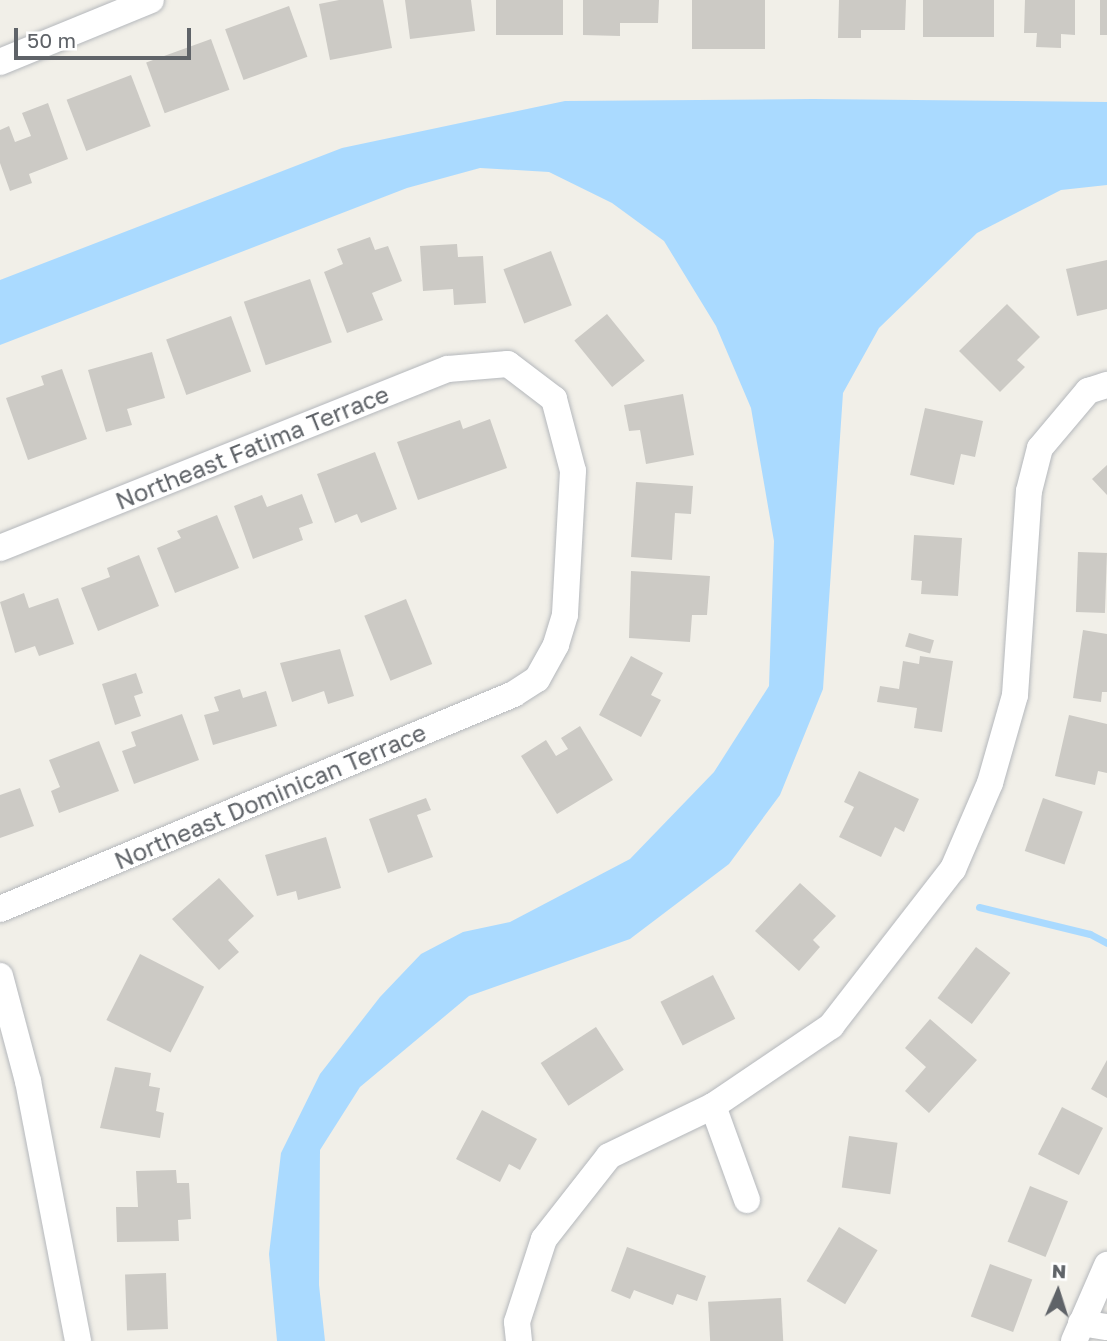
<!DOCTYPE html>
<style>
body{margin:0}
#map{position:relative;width:1107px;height:1341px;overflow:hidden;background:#f1efe8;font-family:"Golos Text",sans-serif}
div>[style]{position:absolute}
.water>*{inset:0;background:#aadaff}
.stream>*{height:7px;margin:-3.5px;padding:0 3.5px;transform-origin:3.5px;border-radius:3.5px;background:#aadaff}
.building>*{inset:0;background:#cccac5;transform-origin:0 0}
.roads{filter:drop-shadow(0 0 2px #b5b8bc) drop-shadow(0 0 2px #b5b8bc)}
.street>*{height:26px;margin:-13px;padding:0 13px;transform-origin:13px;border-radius:13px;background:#fff}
span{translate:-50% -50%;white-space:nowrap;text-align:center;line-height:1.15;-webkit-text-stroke:5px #fff;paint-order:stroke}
.street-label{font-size:24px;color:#5f6368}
.north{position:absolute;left:1023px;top:1257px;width:70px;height:70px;-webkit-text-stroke:5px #fff;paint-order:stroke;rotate:3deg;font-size:19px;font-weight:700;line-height:28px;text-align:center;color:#5f6368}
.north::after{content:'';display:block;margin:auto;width:24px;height:32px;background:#5f6368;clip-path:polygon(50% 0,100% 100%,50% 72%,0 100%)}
.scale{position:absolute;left:14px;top:28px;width:177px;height:32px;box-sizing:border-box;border:4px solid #5f6368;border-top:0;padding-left:9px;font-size:21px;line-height:24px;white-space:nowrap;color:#5f6368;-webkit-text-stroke:5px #fff;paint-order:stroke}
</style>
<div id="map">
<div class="water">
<i style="clip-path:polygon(813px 99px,1107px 102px,1107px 185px,1061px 190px,977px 233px,879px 328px,843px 393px,823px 689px,780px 795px,729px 864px,630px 939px,469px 996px,360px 1087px,320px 1150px,319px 1285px,325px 1341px,277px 1341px,269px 1254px,281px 1153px,320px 1074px,380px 997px,421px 954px,463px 932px,510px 922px,630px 859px,714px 772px,769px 686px,774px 541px,751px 408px,716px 326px,664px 241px,612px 203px,549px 172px,480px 168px,407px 188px,0 345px,0 280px,342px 148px,565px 101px)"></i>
</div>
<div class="stream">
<i style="left:979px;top:907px;width:114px;rotate:13.7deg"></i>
<i style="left:1090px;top:934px;width:19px;rotate:28deg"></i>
</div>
<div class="building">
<i style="clip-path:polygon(339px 0,383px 0,392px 48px,330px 60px,319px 4px)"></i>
<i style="clip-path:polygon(405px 0,471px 0,475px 31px,410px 39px)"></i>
<i style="left:496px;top:0;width:67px;height:35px"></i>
<i style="clip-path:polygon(583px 0,659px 0,658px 23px,620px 23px,620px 36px,583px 35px)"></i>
<i style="left:692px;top:0;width:73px;height:49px"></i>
<i style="clip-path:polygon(839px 0,906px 0,905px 30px,861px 30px,861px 38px,838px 38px)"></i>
<i style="left:923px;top:0;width:71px;height:37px"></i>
<i style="clip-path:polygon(1025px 0,1075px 0,1075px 35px,1061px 34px,1061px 48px,1036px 47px,1037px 33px,1024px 33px)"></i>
<i style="left:1100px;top:0;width:7px;height:35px"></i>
<i style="left:289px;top:6px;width:54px;height:68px;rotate:70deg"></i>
<i style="left:211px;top:39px;width:54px;height:69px;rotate:70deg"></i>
<i style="left:131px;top:75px;width:55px;height:69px;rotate:69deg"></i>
<i style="clip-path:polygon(48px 103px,68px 159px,29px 174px,32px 183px,10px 191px,0 163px,0 130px,9px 126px,15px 142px,31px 136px,22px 113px)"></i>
<i style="clip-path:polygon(370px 237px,375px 250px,388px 246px,402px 281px,372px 293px,383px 320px,347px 333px,324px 272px,343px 264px,337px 249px)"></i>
<i style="clip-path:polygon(457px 244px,458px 257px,483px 256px,486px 303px,454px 305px,453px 289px,423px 291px,420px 246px)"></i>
<i style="left:551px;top:251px;width:58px;height:51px;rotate:69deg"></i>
<i style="clip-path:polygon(1107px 260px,1107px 309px,1077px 316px,1066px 269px)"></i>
<i style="left:310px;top:279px;width:67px;height:70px;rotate:71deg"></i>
<i style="clip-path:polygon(1007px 304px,1040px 337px,1017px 360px,1025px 367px,1000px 392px,959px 351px)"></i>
<i style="left:607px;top:314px;width:60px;height:42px;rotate:51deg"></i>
<i style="left:231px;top:316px;width:59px;height:69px;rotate:70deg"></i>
<i style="clip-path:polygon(152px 352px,165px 398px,127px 409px,132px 425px,106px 432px,88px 370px)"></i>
<i style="clip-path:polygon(62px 369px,87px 439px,28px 460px,6px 398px,44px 385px,41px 376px)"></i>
<i style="clip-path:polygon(683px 394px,694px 455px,646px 464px,640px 430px,629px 431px,624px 405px)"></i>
<i style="clip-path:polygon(925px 408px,983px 421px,975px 457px,961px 454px,954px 485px,910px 475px)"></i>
<i style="clip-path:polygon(490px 419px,507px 468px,418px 500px,397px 442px,460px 420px,463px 429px)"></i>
<i style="clip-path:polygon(375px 452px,397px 509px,361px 523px,357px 514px,335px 523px,317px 474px)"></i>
<i style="clip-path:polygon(1107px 465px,1107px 495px,1092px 479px)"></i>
<i style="clip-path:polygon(636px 482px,693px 486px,691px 514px,675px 513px,672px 560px,631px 557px)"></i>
<i style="clip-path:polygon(302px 494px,313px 523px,299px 528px,303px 540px,253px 559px,234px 506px,262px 495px,267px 507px)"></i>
<i style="clip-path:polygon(217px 515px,239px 568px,175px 593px,157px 548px,181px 538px,177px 531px)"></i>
<i style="clip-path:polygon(914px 535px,962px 538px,958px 596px,921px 594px,922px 581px,911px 580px)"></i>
<i style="left:1078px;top:552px;width:29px;height:60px;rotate:2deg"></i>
<i style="clip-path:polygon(139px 555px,159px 606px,98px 631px,81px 588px,110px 577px,107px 568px)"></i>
<i style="clip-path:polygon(631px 571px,710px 576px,707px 615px,692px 615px,690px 642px,629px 638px)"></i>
<i style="clip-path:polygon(24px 593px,29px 608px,58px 598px,74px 644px,39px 656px,35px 646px,15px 653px,0 602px)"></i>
<i style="left:406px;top:599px;width:70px;height:45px;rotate:68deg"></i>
<i style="clip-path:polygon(1083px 630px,1107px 634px,1107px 692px,1102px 692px,1101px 702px,1073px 698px)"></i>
<i style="left:909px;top:633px;width:26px;height:14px;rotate:16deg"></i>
<i style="clip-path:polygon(340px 649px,354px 696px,328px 704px,324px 691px,292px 702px,280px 663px)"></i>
<i style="clip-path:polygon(631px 656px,663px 673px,651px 695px,661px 700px,641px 737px,599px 715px)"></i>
<i style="clip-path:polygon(920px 656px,953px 661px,942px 732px,914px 728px,917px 708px,877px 702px,880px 686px,899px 689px,903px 661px,919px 664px)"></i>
<i style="clip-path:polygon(136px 673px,143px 693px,134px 696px,141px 716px,115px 725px,102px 684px)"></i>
<i style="clip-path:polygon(240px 689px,243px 698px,266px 691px,277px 726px,213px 745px,204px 715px,219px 711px,214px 697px)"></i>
<i style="clip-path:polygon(182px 714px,199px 760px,134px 784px,122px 751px,136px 746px,131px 732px)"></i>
<i style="clip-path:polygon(1069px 715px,1107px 724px,1107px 773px,1098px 771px,1095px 785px,1055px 776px)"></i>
<i style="clip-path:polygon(580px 726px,613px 780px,557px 814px,521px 756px,546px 740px,556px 756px,568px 749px,561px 738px)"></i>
<i style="clip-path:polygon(99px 741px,119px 791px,59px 813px,51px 791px,60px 787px,49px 760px)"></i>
<i style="clip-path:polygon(859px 771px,919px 799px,904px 832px,895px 827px,881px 857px,839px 837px,854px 807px,844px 802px)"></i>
<i style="clip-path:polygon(20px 788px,34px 826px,0 838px,0 795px)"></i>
<i style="clip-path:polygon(426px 798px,431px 810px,417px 815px,433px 857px,388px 873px,369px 819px)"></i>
<i style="left:1043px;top:798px;width:42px;height:56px;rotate:19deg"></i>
<i style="clip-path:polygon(326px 837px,341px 888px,298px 900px,296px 891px,277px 896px,265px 855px)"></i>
<i style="clip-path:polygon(219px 878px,254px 916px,228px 940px,239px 952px,219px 970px,172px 919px)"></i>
<i style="clip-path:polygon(800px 883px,836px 916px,813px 940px,820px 947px,799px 971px,755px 931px)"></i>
<i style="left:976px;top:947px;width:43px;height:64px;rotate:37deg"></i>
<i style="left:140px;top:954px;width:72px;height:74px;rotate:27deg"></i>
<i style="left:713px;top:975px;width:49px;height:59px;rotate:63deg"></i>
<i style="clip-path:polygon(930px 1019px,977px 1060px,929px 1113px,905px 1091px,926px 1067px,905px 1048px)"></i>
<i style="left:596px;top:1027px;width:51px;height:66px;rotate:57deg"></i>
<i style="clip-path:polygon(1107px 1060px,1107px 1098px,1091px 1089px)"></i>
<i style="clip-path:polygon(115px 1067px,151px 1073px,149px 1086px,160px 1088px,156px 1111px,164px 1113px,160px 1138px,100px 1128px)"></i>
<i style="left:1062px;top:1107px;width:46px;height:53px;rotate:27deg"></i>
<i style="clip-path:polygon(482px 1110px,537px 1139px,520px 1170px,509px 1164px,500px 1182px,456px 1159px)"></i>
<i style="left:849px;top:1136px;width:49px;height:52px;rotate:8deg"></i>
<i style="clip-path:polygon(176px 1170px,177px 1183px,189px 1183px,191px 1219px,178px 1220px,179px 1241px,117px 1242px,116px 1207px,138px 1207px,136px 1171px)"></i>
<i style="left:1030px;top:1186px;width:41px;height:60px;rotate:22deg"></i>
<i style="left:839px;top:1227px;width:45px;height:63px;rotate:31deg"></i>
<i style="clip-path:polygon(627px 1247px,706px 1276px,697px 1301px,677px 1294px,673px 1305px,634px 1290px,630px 1299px,611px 1291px)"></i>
<i style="left:990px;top:1264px;width:45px;height:56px;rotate:20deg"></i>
<i style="left:166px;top:1273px;width:56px;height:41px;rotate:88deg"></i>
<i style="left:781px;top:1298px;width:43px;height:73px;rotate:87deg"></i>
</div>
<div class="roads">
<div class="street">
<i style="left:0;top:62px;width:163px;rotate:-22.3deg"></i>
<i style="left:0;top:548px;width:482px;rotate:-21.8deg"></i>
<i style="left:448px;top:369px;width:60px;rotate:-4.8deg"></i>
<i style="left:508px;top:364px;width:58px;rotate:37.3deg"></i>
<i style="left:554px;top:399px;width:74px;rotate:75.2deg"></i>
<i style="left:573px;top:471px;width:144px;rotate:93.2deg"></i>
<i style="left:565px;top:615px;width:31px;rotate:107deg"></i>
<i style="left:556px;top:645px;width:39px;rotate:119deg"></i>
<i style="left:537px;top:679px;width:27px;rotate:147deg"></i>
<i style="left:514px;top:694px;width:557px;rotate:157.3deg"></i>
<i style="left:0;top:976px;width:109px;rotate:75.1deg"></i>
<i style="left:28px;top:1081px;width:265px;rotate:79.1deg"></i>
<i style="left:713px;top:1106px;width:100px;rotate:70.1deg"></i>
<i style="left:1081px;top:1323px;width:26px;rotate:9deg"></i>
<i style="left:519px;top:1341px;width:19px;rotate:-96deg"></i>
<i style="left:517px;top:1322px;width:87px;rotate:-72deg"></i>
<i style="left:544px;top:1239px;width:105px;rotate:-51.9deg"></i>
<i style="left:609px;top:1156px;width:115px;rotate:-25.7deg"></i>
<i style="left:713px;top:1106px;width:143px;rotate:-34.1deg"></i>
<i style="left:831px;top:1026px;width:199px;rotate:-52.2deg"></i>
<i style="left:953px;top:869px;width:94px;rotate:-66.7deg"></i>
<i style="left:990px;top:783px;width:91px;rotate:-74.1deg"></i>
<i style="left:1015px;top:695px;width:204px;rotate:-86.1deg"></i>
<i style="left:1029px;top:491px;width:44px;rotate:-75.7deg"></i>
<i style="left:1040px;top:448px;width:75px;rotate:-49.9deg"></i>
<i style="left:1088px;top:391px;width:20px;rotate:-18deg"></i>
<i style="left:1074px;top:1341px;width:83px;rotate:-66.5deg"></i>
</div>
</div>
<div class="street-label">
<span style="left:252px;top:447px;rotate:-22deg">Northeast Fatima Terrace</span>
<span style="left:270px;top:796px;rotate:-23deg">Northeast Dominican Terrace</span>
</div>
<div class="north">N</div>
<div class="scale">50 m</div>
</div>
